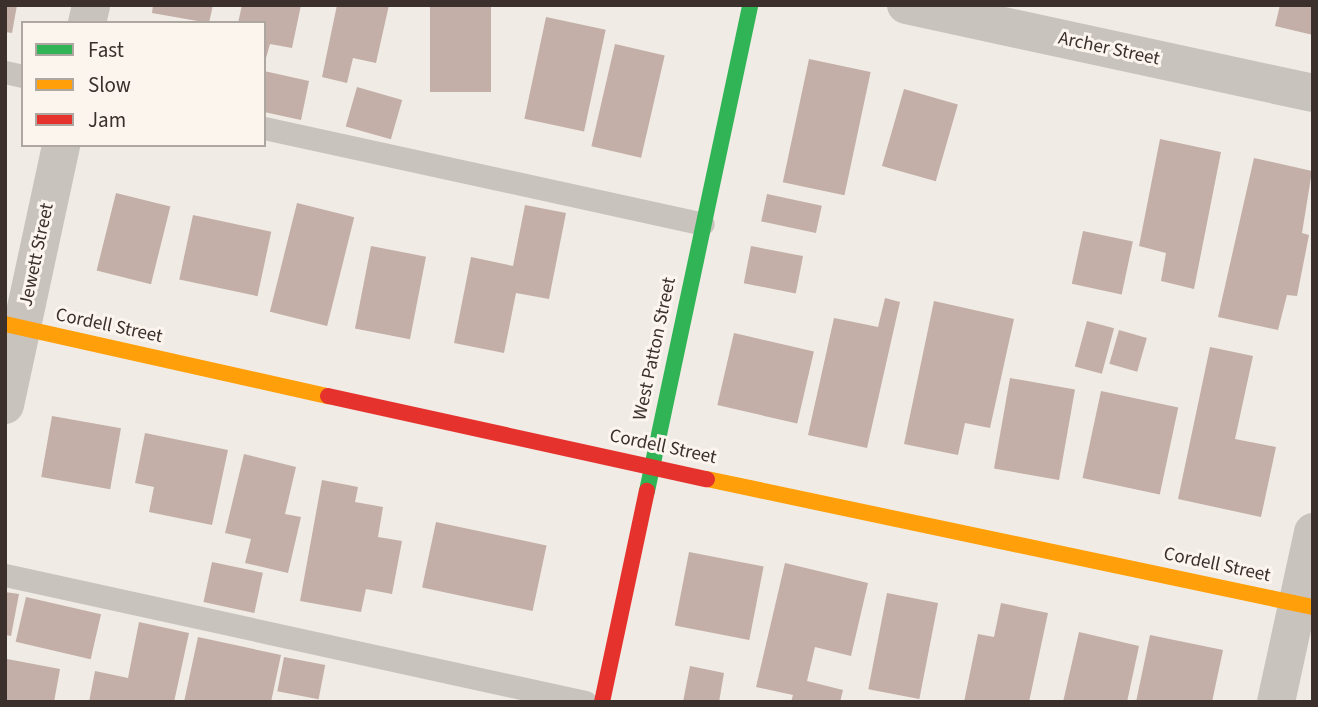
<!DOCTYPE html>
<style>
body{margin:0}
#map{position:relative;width:1318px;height:707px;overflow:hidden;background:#f0ebe5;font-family:"Source Sans 3",sans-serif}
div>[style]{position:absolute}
.building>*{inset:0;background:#c3afa7;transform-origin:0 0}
.lane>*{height:23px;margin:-11.5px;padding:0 11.5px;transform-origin:11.5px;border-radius:11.5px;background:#c9c3be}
.street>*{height:38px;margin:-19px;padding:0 19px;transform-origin:19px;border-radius:19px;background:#c9c3be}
.fast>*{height:16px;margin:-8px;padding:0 8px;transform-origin:8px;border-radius:8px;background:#30b455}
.slow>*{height:16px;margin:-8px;padding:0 8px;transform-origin:8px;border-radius:8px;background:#ff9f0a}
.jam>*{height:16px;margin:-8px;padding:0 8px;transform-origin:8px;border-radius:8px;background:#e5322d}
span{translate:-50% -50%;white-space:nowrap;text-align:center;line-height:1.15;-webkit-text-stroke:6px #fbf5ee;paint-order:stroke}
.street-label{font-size:19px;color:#3b302b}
.frame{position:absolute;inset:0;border:7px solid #3b302b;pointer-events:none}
.legend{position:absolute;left:21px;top:21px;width:245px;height:126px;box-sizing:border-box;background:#fbf5ee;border:2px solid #aea6a0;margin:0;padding:9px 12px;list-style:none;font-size:21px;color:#3b302b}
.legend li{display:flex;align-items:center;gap:14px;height:35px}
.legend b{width:35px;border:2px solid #aea6a0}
</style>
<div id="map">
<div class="building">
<i style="clip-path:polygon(5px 5px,17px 5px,12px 33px,5px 32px)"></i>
<i style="clip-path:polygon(153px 5px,213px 5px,209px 23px,152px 13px)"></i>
<i style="clip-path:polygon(242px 5px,301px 5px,292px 48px,270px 44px,264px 65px,264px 23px,238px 23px)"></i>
<i style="clip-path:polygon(337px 5px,389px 5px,376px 63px,353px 58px,347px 83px,322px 77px)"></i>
<i style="left:430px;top:5px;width:61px;height:87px"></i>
<i style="clip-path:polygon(1280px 5px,1313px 5px,1313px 35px,1275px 26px)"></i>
<i style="left:546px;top:17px;width:61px;height:104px;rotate:12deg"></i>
<i style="left:615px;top:44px;width:51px;height:105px;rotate:13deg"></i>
<i style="left:809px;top:59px;width:63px;height:126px;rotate:12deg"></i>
<i style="clip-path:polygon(264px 71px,309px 81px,301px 120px,264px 112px)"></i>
<i style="left:357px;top:87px;width:47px;height:41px;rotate:16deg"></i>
<i style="left:904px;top:89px;width:56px;height:80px;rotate:16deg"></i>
<i style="clip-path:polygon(1160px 139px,1221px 152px,1194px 289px,1161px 281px,1166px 253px,1139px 246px)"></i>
<i style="clip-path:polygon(1254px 158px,1312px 171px,1302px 233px,1309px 235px,1297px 296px,1287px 295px,1278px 330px,1218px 317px)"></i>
<i style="left:116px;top:193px;width:56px;height:80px;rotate:14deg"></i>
<i style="left:767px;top:194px;width:56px;height:28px;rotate:12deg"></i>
<i style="left:297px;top:203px;width:59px;height:112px;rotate:14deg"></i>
<i style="clip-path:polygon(525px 205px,566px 213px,549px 299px,516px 293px,504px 353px,454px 343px,471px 257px,513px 266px)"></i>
<i style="left:193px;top:215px;width:80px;height:66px;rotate:12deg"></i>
<i style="left:1083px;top:231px;width:51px;height:54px;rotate:12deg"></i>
<i style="left:371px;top:246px;width:56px;height:84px;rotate:11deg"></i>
<i style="left:751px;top:246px;width:53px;height:38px;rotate:11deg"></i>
<i style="clip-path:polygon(885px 298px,900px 302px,867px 448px,808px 435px,834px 318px,878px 327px)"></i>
<i style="clip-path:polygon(934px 301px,1014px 319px,990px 428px,965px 423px,958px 455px,904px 444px)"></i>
<i style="left:1087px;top:321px;width:28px;height:47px;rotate:15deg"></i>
<i style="left:1119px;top:330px;width:29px;height:35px;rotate:16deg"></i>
<i style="left:734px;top:333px;width:82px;height:74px;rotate:13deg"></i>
<i style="clip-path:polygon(1210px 347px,1253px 356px,1235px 439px,1276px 447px,1261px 517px,1178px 499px)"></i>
<i style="left:1010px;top:378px;width:66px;height:92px;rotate:10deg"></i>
<i style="left:1101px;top:391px;width:79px;height:89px;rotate:12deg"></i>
<i style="left:52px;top:416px;width:70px;height:62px;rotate:10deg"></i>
<i style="clip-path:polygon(145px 433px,228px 450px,212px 525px,149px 512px,154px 487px,135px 483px)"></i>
<i style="clip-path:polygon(244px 454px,296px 467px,285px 514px,301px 517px,288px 573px,245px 563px,251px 539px,225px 533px)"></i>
<i style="clip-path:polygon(322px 480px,358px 487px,355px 502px,383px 507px,378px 537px,402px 541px,392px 594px,366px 589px,361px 612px,300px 601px)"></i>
<i style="left:436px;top:522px;width:113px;height:67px;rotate:12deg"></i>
<i style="left:689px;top:552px;width:76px;height:75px;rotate:11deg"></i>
<i style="left:212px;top:562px;width:52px;height:41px;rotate:12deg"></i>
<i style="clip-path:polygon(785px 563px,868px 583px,851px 656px,815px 647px,807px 681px,843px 690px,840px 702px,791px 702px,793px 695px,756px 687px)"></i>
<i style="clip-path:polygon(5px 592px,19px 594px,11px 636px,5px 635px)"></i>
<i style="left:887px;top:593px;width:52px;height:98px;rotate:11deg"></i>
<i style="left:26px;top:597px;width:77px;height:46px;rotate:13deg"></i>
<i style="clip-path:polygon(1001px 603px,1048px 613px,1029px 702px,964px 702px,978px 634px,994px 637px)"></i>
<i style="clip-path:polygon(139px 622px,189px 633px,174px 702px,89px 702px,95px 671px,128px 678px)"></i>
<i style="clip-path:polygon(1079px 632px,1139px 646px,1127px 702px,1063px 702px)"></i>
<i style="clip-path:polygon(1150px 635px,1223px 650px,1212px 702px,1136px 702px)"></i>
<i style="clip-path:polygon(198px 637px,281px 655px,271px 702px,184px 702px)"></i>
<i style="left:284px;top:657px;width:42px;height:35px;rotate:11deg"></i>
<i style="clip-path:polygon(7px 659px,60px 669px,54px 702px,5px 702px)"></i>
<i style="clip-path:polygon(690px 666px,724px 673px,719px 702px,683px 702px)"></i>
</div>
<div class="lane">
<i style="left:5px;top:72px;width:18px;rotate:13deg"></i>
<i style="left:264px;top:128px;width:449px;rotate:12.3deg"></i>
<i style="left:5px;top:575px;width:594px;rotate:12.35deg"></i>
</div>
<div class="street">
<i style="left:906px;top:5px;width:416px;rotate:12.2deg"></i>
<i style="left:87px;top:23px;width:18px;rotate:-77deg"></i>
<i style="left:5px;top:405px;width:266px;rotate:-77.8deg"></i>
<i style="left:1276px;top:702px;width:174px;rotate:-77.7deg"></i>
</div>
<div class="fast">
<i style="left:647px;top:491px;width:497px;rotate:-78deg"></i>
</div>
<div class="slow">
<i style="left:5px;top:324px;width:331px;rotate:12.6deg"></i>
<i style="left:707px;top:479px;width:619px;rotate:11.93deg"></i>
</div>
<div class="jam">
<i style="left:328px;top:396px;width:388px;rotate:12.4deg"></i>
<i style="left:602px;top:702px;width:216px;rotate:-78deg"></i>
</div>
<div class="street-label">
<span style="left:1109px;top:49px;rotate:12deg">Archer Street</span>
<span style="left:37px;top:255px;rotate:-78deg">Jewett Street</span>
<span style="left:109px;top:326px;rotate:12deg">Cordell Street</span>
<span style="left:655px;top:349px;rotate:-78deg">West Patton Street</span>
<span style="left:663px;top:447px;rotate:12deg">Cordell Street</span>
<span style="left:1217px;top:565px;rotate:12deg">Cordell Street</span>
</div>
<div class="frame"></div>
<ul class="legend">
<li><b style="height:9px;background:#30b455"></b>Fast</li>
<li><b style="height:9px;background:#ff9f0a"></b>Slow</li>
<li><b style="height:9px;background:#e5322d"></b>Jam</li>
</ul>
</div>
